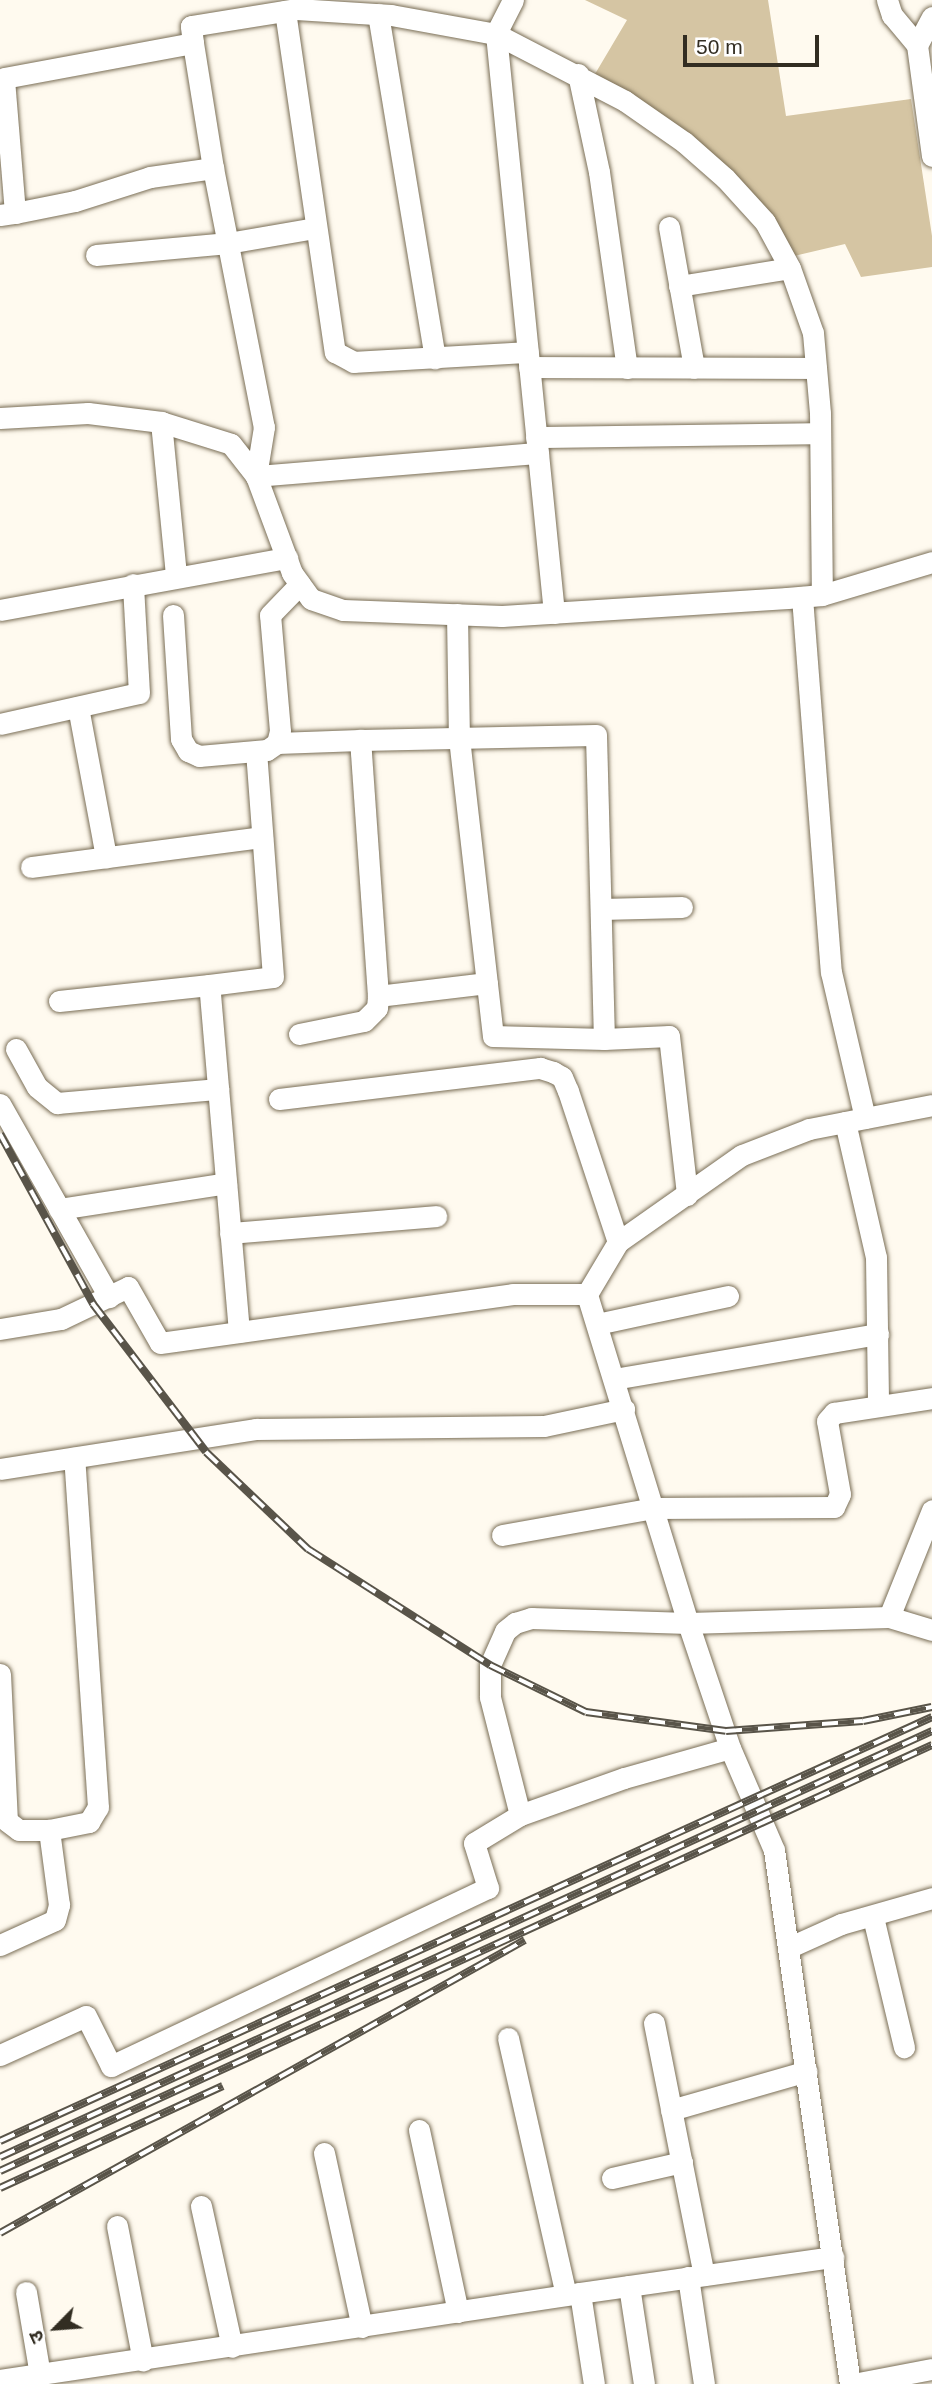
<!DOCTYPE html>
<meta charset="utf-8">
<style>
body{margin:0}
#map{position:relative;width:932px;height:2384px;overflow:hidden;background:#fffaef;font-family:Helvetica,"Noto Sans Devanagari",sans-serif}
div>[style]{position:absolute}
.green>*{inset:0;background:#d5c5a3}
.roads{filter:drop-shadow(0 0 2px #7a6e56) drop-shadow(0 0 2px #7a6e56)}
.minor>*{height:21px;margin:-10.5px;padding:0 10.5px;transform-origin:10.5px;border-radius:10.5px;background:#fff}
.rail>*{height:8px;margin-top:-4px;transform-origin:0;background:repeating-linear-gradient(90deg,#fff 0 16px,#595449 0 32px);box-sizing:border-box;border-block:2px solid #595449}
span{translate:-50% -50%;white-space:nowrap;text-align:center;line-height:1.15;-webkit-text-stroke:6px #fff;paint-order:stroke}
.north{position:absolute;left:21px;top:2293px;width:70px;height:70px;-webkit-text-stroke:5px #fff;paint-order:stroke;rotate:245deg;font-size:19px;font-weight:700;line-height:28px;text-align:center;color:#322d22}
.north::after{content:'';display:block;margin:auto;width:24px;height:32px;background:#322d22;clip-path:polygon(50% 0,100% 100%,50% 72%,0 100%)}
.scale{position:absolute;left:683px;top:35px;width:136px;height:32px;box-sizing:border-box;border:4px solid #322d22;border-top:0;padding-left:9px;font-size:21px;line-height:24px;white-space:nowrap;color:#322d22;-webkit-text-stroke:5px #fff;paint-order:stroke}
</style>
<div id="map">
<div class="green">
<i style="clip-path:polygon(585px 0,768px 0,786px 116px,911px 99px,932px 236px,932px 267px,861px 277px,845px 244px,794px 256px,747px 188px,595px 74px,627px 20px)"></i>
</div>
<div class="roads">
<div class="minor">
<i style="left:513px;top:0;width:38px;rotate:117deg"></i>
<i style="left:496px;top:34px;width:582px;rotate:84.28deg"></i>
<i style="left:887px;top:0;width:16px;rotate:72deg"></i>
<i style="left:892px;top:15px;width:39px;rotate:50deg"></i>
<i style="left:285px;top:11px;width:345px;rotate:81.7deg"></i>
<i style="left:335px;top:352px;width:21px;rotate:28deg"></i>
<i style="left:354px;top:362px;width:174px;rotate:-3.3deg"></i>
<i style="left:378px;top:14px;width:349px;rotate:80.6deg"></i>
<i style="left:932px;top:17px;width:32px;rotate:118deg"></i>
<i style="left:917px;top:45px;width:112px;rotate:82.3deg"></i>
<i style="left:578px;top:74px;width:100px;rotate:77.9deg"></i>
<i style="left:599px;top:172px;width:198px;rotate:81.9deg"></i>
<i style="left:213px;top:168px;width:264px;rotate:78.9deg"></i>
<i style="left:264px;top:427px;width:50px;rotate:99.3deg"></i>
<i style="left:256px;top:476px;width:283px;rotate:-4.7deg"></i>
<i style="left:15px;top:213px;width:61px;rotate:-11.3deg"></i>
<i style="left:75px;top:201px;width:79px;rotate:-17.7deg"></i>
<i style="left:150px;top:177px;width:64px;rotate:-8.1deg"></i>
<i style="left:213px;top:168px;width:127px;rotate:-99.1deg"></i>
<i style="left:0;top:215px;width:15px;rotate:-8deg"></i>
<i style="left:15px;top:213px;width:135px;rotate:-94.7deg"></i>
<i style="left:4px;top:78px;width:192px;rotate:-10.5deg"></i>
<i style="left:193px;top:43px;width:17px;rotate:-97deg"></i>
<i style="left:191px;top:26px;width:106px;rotate:-9.2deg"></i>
<i style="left:296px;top:9px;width:95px;rotate:3.6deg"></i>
<i style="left:391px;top:15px;width:107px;rotate:10.3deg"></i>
<i style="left:496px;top:34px;width:145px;rotate:27.4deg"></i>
<i style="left:625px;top:101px;width:72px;rotate:34.8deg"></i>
<i style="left:684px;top:142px;width:55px;rotate:41.3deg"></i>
<i style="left:725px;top:178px;width:59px;rotate:47.7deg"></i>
<i style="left:765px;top:222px;width:52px;rotate:61.5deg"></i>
<i style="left:790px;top:268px;width:69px;rotate:70.5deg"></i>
<i style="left:813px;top:333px;width:80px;rotate:85deg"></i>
<i style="left:820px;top:413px;width:182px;rotate:89.4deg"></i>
<i style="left:669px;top:227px;width:143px;rotate:79.9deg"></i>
<i style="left:96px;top:255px;width:133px;rotate:-5.2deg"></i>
<i style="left:228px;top:243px;width:88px;rotate:-9.8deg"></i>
<i style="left:679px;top:286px;width:112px;rotate:-9.2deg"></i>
<i style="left:529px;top:367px;width:287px;rotate:0.2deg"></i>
<i style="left:0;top:418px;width:88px;rotate:-3.3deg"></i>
<i style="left:88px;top:413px;width:74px;rotate:7deg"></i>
<i style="left:161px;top:422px;width:73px;rotate:17.4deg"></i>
<i style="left:231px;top:444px;width:41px;rotate:52deg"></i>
<i style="left:256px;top:476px;width:103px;rotate:69.6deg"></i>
<i style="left:292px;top:573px;width:32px;rotate:54deg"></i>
<i style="left:311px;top:599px;width:34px;rotate:19deg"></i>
<i style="left:343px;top:610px;width:159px;rotate:2.2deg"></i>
<i style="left:502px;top:616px;width:286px;rotate:-3.6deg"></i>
<i style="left:787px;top:598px;width:35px;rotate:-5deg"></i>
<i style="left:822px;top:595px;width:115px;rotate:-16.7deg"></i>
<i style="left:161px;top:422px;width:155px;rotate:84.4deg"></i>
<i style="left:536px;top:437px;width:284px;rotate:-0.8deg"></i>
<i style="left:802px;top:597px;width:376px;rotate:85.6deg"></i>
<i style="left:831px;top:972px;width:150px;rotate:76.9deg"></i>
<i style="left:0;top:610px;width:292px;rotate:-10.3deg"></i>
<i style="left:457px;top:614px;width:124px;rotate:89.1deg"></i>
<i style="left:459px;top:738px;width:300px;rotate:83.5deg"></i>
<i style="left:493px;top:1036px;width:111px;rotate:1.5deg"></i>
<i style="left:173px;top:615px;width:124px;rotate:86.3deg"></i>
<i style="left:181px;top:739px;width:14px;rotate:60deg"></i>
<i style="left:188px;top:751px;width:12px;rotate:24deg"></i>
<i style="left:199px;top:756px;width:68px;rotate:-5deg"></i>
<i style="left:267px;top:750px;width:12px;rotate:-35deg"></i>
<i style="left:277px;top:743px;width:12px;rotate:-76deg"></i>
<i style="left:280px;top:731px;width:116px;rotate:-94.9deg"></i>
<i style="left:270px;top:615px;width:43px;rotate:-45.9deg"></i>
<i style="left:78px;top:707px;width:153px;rotate:79.4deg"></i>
<i style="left:0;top:724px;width:142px;rotate:-12.6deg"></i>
<i style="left:139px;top:693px;width:109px;rotate:-93.2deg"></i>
<i style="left:277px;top:743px;width:83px;rotate:-2.1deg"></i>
<i style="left:31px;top:867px;width:233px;rotate:-7.4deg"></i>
<i style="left:601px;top:909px;width:81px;rotate:-1.4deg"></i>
<i style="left:487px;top:983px;width:110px;rotate:173.2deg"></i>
<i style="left:378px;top:996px;width:257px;rotate:-94deg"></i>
<i style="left:360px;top:740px;width:236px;rotate:-1.2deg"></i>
<i style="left:596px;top:735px;width:304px;rotate:88.5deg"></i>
<i style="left:604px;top:1039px;width:65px;rotate:-2.6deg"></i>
<i style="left:669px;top:1036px;width:160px;rotate:83.5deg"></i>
<i style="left:59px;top:1001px;width:151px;rotate:-6.1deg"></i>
<i style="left:299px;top:1034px;width:66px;rotate:-11.3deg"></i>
<i style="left:364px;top:1021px;width:18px;rotate:-45deg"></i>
<i style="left:377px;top:1008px;width:12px;rotate:-85deg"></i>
<i style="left:16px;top:1049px;width:43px;rotate:61.1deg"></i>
<i style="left:37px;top:1087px;width:26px;rotate:39deg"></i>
<i style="left:57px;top:1103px;width:162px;rotate:-5deg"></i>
<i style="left:279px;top:1099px;width:263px;rotate:-6.8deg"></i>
<i style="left:540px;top:1068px;width:14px;rotate:17deg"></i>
<i style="left:553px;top:1072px;width:10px;rotate:29deg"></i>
<i style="left:562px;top:1077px;width:15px;rotate:67deg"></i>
<i style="left:568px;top:1091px;width:159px;rotate:71.7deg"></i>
<i style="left:0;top:1104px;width:222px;rotate:60.5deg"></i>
<i style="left:845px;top:1122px;width:139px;rotate:77.1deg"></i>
<i style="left:876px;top:1257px;width:149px;rotate:89.2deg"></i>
<i style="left:59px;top:1209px;width:169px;rotate:-8.8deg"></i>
<i style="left:230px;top:1233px;width:207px;rotate:-4.7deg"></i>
<i style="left:597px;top:1324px;width:134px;rotate:-12.1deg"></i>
<i style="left:0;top:1329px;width:62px;rotate:-9.3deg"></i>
<i style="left:61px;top:1319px;width:74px;rotate:-25.5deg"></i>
<i style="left:128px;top:1287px;width:64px;rotate:60.3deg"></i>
<i style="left:160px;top:1343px;width:356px;rotate:-7.9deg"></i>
<i style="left:513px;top:1294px;width:74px"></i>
<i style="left:239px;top:1332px;width:348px;rotate:-94.9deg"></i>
<i style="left:209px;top:985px;width:64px;rotate:-7.1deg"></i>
<i style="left:273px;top:977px;width:226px;rotate:-94.3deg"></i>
<i style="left:614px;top:1379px;width:268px;rotate:-9.7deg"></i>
<i style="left:0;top:1469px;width:259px;rotate:-8.9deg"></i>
<i style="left:256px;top:1429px;width:288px;rotate:-0.6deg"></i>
<i style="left:544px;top:1426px;width:82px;rotate:-12deg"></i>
<i style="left:502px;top:1535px;width:154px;rotate:-10.1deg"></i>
<i style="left:654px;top:1508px;width:180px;rotate:-0.3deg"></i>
<i style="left:834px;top:1507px;width:14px;rotate:-65deg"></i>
<i style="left:840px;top:1494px;width:74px;rotate:-100.1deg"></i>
<i style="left:827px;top:1421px;width:11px;rotate:-49deg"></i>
<i style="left:834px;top:1413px;width:99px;rotate:-8.7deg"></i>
<i style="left:889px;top:1617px;width:115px;rotate:-68.1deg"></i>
<i style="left:0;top:1674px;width:147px;rotate:87.3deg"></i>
<i style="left:7px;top:1821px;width:15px;rotate:37deg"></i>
<i style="left:19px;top:1830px;width:30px"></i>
<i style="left:520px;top:1815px;width:110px;rotate:-19.6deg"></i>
<i style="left:624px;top:1778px;width:110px;rotate:-15.8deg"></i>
<i style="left:873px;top:1917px;width:134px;rotate:76.6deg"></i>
<i style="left:0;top:1945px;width:60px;rotate:-24.4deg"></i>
<i style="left:55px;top:1920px;width:16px;rotate:-75deg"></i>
<i style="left:59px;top:1905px;width:76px;rotate:-97.6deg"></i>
<i style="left:49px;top:1830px;width:41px;rotate:-11.3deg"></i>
<i style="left:89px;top:1822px;width:17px;rotate:-59deg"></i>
<i style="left:98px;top:1807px;width:350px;rotate:-93.9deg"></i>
<i style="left:790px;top:1947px;width:56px;rotate:-24.3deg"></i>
<i style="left:841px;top:1924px;width:95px;rotate:-15.9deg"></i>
<i style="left:654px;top:2023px;width:257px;rotate:78.8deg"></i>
<i style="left:508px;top:2038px;width:263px;rotate:77.3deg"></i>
<i style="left:0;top:2055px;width:94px;rotate:-24.4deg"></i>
<i style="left:86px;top:2016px;width:56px;rotate:63.4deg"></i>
<i style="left:111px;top:2066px;width:417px;rotate:-25.3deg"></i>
<i style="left:488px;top:1888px;width:47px;rotate:-107.3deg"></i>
<i style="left:474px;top:1843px;width:54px;rotate:-31.3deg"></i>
<i style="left:520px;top:1815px;width:122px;rotate:-104.3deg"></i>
<i style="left:490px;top:1697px;width:32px;rotate:-90deg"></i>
<i style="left:490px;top:1665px;width:37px;rotate:-66deg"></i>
<i style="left:505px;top:1631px;width:13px;rotate:-39deg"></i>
<i style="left:515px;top:1623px;width:17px;rotate:-17deg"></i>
<i style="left:531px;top:1618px;width:157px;rotate:1.8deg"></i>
<i style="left:688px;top:1623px;width:201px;rotate:-1.7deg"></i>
<i style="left:889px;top:1617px;width:45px;rotate:16.8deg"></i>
<i style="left:671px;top:2110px;width:141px;rotate:-16deg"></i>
<i style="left:419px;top:2130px;width:186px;rotate:77.9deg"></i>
<i style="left:324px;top:2153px;width:178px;rotate:77.7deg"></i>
<i style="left:612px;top:2178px;width:72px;rotate:-12.9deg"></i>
<i style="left:201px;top:2206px;width:144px;rotate:77.6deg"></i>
<i style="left:117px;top:2226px;width:137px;rotate:79.1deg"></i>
<i style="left:688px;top:2277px;width:108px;rotate:81.5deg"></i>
<i style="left:629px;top:2286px;width:99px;rotate:81.3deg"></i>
<i style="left:26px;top:2292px;width:84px;rotate:80.4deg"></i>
<i style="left:580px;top:2293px;width:256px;rotate:-8.1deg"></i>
<i style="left:0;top:2380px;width:586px;rotate:-8.53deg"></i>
<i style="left:580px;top:2293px;width:92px;rotate:81.3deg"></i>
<i style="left:850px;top:2384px;width:539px;rotate:-98.1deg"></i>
<i style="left:774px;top:1850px;width:111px;rotate:-113.3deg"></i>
<i style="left:730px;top:1748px;width:132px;rotate:-108.6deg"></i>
<i style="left:688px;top:1623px;width:344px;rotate:-107.1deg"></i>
<i style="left:587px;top:1294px;width:61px;rotate:-59.2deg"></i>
<i style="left:618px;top:1242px;width:151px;rotate:-35.1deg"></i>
<i style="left:742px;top:1155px;width:72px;rotate:-21.2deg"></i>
<i style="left:809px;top:1129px;width:125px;rotate:-11deg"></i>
<i style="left:853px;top:2384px;width:80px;rotate:-10.8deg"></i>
</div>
</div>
<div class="rail">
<i style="left:0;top:1134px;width:194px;rotate:61.3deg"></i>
<i style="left:93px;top:1304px;width:186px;rotate:52.6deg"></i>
<i style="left:206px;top:1452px;width:141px;rotate:43.6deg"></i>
<i style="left:308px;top:1549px;width:216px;rotate:32.5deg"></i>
<i style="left:490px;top:1665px;width:107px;rotate:26.1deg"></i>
<i style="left:586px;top:1712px;width:141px;rotate:7.7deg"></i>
<i style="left:726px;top:1731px;width:137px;rotate:-4.2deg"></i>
<i style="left:863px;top:1721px;width:70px;rotate:-11.5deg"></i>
<i style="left:0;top:2141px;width:1024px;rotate:-24.46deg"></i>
<i style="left:0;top:2157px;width:1025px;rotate:-24.56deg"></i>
<i style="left:0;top:2171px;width:1025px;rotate:-24.56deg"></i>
<i style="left:0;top:2188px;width:245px;rotate:-24.6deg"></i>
<i style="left:0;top:2233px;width:601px;rotate:-29.17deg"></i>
</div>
<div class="north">उ</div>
<div class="scale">50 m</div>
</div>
